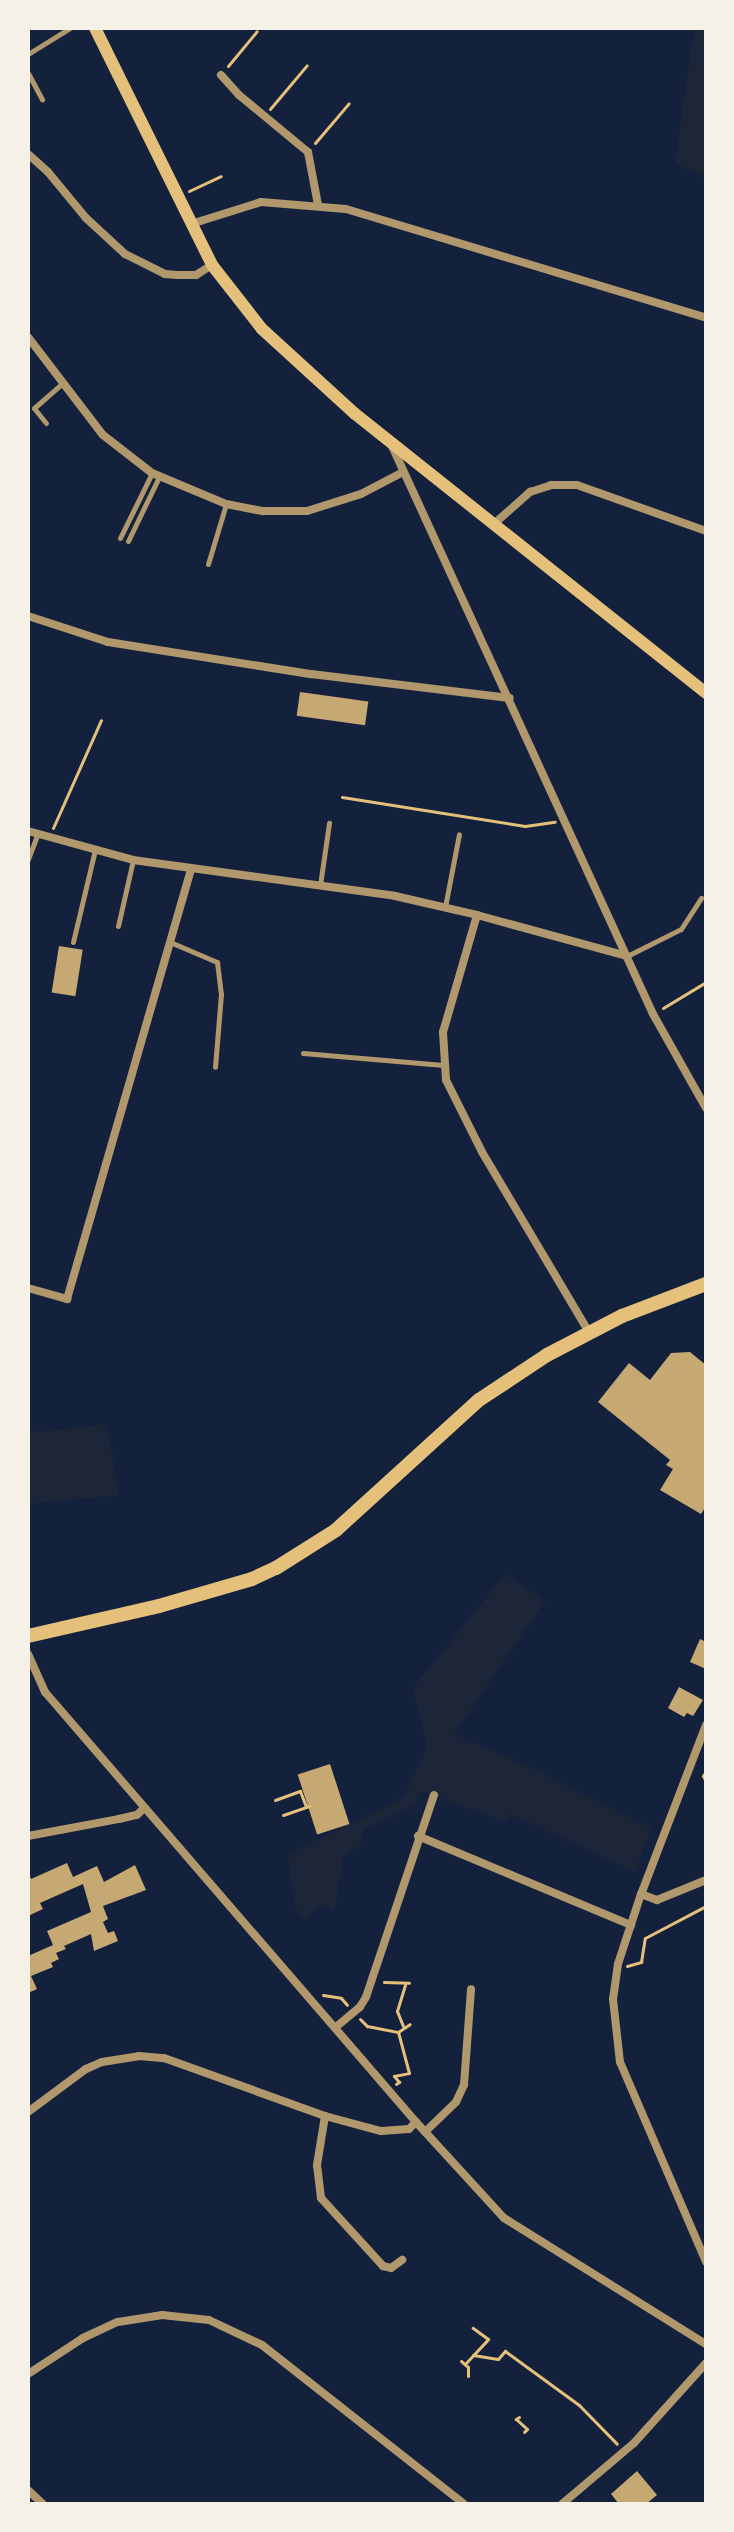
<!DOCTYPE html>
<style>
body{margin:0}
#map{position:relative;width:734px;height:2532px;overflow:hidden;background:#14213d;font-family:"Alegreya Sans",sans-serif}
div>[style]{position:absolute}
.green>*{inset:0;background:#1d2539}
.building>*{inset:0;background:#c6a872;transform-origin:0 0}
.path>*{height:3px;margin:-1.5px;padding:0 1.5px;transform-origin:1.5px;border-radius:1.5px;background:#e5c07b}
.service>*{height:5px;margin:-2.5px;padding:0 2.5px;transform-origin:2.5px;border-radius:2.5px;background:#b1986c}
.minor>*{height:8px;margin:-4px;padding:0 4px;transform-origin:4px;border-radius:4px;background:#b1986c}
.secondary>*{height:12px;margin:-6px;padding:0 6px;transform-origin:6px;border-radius:6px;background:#e5c07b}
.primary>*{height:14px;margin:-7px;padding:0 7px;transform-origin:7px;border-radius:7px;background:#e5c07b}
span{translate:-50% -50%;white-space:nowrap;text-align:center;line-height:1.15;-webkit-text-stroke:6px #f6f1e7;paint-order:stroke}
.frame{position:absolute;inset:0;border:30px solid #f6f1e7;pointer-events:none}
</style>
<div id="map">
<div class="green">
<i style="clip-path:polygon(694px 28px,706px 28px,706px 178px,675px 163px)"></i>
<i style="clip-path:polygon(107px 1424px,119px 1495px,28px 1504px,28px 1430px,38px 1432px)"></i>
<i style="clip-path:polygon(505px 1574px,545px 1601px,454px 1734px,536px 1770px,651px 1828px,635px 1872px,510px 1814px,505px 1822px,422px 1791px,416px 1805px,364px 1830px,361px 1845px,344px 1855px,334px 1910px,320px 1905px,304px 1920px,294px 1906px,288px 1854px,403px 1798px,427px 1748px,413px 1688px)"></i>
</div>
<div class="building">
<i style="left:300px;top:692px;width:69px;height:24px;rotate:8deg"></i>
<i style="left:59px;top:946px;width:24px;height:47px;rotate:9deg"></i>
<i style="clip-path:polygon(690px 1352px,706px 1365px,706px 1506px,701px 1514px,660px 1490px,673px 1469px,666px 1465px,670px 1460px,598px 1402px,629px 1363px,650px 1380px,671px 1353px)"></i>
<i style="clip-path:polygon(700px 1639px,706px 1642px,706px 1669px,690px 1662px)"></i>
<i style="clip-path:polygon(679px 1687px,703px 1700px,693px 1716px,687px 1713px,684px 1717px,668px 1708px)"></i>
<i style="left:330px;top:1764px;width:63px;height:34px;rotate:72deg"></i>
<i style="clip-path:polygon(67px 1863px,73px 1877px,97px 1866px,104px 1882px,135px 1865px,146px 1890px,103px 1906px,108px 1919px,103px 1922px,108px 1933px,114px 1931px,118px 1941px,94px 1951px,91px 1934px,64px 1946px,66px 1949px,56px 1953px,59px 1959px,51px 1963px,53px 1967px,31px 1976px,37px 1989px,28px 1993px,28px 1956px,53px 1945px,47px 1931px,91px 1912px,83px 1884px,40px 1903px,43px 1909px,28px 1916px,28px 1871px,31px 1879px)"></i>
<i style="clip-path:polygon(637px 2471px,657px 2495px,646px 2504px,619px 2504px,611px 2494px)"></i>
</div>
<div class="path">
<i style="left:228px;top:66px;width:45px;rotate:-50.4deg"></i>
<i style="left:270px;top:109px;width:57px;rotate:-49.9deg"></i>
<i style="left:315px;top:143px;width:52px;rotate:-49.6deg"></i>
<i style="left:189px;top:191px;width:35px;rotate:-25deg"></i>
<i style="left:342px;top:797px;width:185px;rotate:9deg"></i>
<i style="left:525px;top:826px;width:30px;rotate:-8deg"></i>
<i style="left:53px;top:828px;width:118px;rotate:-66deg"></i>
<i style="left:663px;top:1008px;width:50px;rotate:-31.2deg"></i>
<i style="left:706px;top:1771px;width:6px;rotate:121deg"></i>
<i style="left:703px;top:1776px;width:6px;rotate:59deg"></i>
<i style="left:275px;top:1800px;width:27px;rotate:-20deg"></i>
<i style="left:300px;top:1791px;width:17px;rotate:69deg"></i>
<i style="left:283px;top:1815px;width:28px;rotate:-19deg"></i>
<i style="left:627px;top:1966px;width:15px;rotate:-16deg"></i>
<i style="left:641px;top:1962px;width:24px;rotate:-81deg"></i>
<i style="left:645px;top:1938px;width:69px;rotate:-27.7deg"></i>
<i style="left:384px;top:1982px;width:25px;rotate:2deg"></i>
<i style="left:323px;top:1995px;width:18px;rotate:9deg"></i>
<i style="left:341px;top:1998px;width:9px;rotate:49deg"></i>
<i style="left:360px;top:2019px;width:10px;rotate:45deg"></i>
<i style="left:367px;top:2026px;width:32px;rotate:11deg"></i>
<i style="left:403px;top:2026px;width:16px;rotate:-112deg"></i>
<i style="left:397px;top:2011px;width:28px;rotate:-73deg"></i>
<i style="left:396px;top:2084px;width:4px;rotate:-34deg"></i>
<i style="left:399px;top:2082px;width:8px;rotate:-130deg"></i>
<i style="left:394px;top:2076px;width:15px;rotate:-11deg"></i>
<i style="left:409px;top:2073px;width:42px;rotate:-105deg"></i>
<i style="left:398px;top:2032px;width:14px;rotate:-34deg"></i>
<i style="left:473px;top:2355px;width:25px;rotate:9deg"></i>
<i style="left:498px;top:2359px;width:11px;rotate:-49deg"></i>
<i style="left:505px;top:2351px;width:92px;rotate:36.1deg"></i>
<i style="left:579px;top:2405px;width:54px;rotate:45.7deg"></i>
<i style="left:461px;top:2361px;width:9px;rotate:41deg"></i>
<i style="left:468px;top:2367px;width:9px;rotate:90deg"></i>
<i style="left:465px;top:2364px;width:34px;rotate:-47deg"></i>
<i style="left:488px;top:2339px;width:19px;rotate:-144deg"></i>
<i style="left:519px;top:2417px;width:4px;rotate:146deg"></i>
<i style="left:516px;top:2419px;width:15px;rotate:42deg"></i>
<i style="left:527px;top:2429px;width:4px;rotate:135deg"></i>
</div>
<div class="service">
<i style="left:28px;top:54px;width:49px;rotate:-31.8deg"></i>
<i style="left:28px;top:73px;width:30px;rotate:62deg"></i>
<i style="left:46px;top:423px;width:19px;rotate:-129deg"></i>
<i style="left:34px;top:408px;width:37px;rotate:-41deg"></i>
<i style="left:120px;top:538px;width:72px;rotate:-63.8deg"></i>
<i style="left:128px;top:541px;width:71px;rotate:-64.2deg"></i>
<i style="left:208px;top:564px;width:63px;rotate:-73.3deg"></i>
<i style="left:28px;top:859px;width:26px;rotate:-69deg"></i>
<i style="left:320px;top:885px;width:63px;rotate:-81.7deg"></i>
<i style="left:445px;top:907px;width:74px;rotate:-79.1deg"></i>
<i style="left:118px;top:926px;width:68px;rotate:-77.2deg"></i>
<i style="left:73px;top:942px;width:95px;rotate:-76.6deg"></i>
<i style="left:170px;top:942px;width:51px;rotate:23.1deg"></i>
<i style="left:217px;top:962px;width:32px;rotate:83deg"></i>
<i style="left:221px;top:994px;width:73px;rotate:94.7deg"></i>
<i style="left:627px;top:956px;width:60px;rotate:-26.6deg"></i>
<i style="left:681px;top:929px;width:37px;rotate:-57deg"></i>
<i style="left:303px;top:1053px;width:141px;rotate:4.9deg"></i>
</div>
<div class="minor">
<i style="left:221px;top:75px;width:27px;rotate:48deg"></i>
<i style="left:239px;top:95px;width:89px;rotate:39.6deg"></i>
<i style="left:308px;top:152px;width:54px;rotate:79.3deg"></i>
<i style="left:28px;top:154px;width:27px;rotate:42deg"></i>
<i style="left:48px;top:172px;width:60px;rotate:50.4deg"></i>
<i style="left:86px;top:218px;width:53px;rotate:42.7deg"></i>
<i style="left:125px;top:254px;width:45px;rotate:26.6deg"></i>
<i style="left:165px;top:274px;width:12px;rotate:5deg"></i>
<i style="left:177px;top:275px;width:19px"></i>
<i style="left:196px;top:275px;width:19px;rotate:-32deg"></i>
<i style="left:191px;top:224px;width:73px;rotate:-17.4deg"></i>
<i style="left:261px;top:202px;width:85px;rotate:4.7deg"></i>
<i style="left:346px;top:209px;width:376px;rotate:16.8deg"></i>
<i style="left:28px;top:337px;width:123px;rotate:52.6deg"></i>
<i style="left:103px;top:435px;width:62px;rotate:37.8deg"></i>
<i style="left:152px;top:473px;width:80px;rotate:22.7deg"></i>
<i style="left:226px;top:504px;width:38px;rotate:11deg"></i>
<i style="left:263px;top:511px;width:44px"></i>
<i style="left:307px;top:511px;width:57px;rotate:-17.5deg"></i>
<i style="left:361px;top:494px;width:47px;rotate:-27.6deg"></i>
<i style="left:392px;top:446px;width:625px;rotate:65.32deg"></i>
<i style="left:653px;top:1014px;width:108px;rotate:60.6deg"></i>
<i style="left:495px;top:523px;width:47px;rotate:-41.5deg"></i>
<i style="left:530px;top:492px;width:22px;rotate:-18deg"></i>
<i style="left:551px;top:485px;width:26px"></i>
<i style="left:577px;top:485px;width:137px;rotate:19.6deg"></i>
<i style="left:28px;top:616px;width:84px;rotate:18deg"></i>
<i style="left:108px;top:642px;width:206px;rotate:9deg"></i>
<i style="left:311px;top:674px;width:200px;rotate:6.9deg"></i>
<i style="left:28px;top:831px;width:109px;rotate:15.4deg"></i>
<i style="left:133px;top:860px;width:264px;rotate:7.8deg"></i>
<i style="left:395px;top:896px;width:84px;rotate:13deg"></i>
<i style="left:477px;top:915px;width:122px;rotate:106.2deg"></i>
<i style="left:443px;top:1032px;width:48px;rotate:86.4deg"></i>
<i style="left:446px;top:1080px;width:80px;rotate:63.4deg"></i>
<i style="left:482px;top:1152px;width:209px;rotate:59.3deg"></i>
<i style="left:477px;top:915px;width:156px;rotate:15.3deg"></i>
<i style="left:28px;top:1288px;width:41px;rotate:15.8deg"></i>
<i style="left:67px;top:1299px;width:448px;rotate:-73.9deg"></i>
<i style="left:28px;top:1654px;width:42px;rotate:65.9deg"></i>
<i style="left:45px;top:1692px;width:568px;rotate:49.21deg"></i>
<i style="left:706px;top:1725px;width:181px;rotate:111deg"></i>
<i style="left:641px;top:1894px;width:74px;rotate:108.2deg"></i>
<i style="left:618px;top:1964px;width:35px;rotate:98deg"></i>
<i style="left:613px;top:1999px;width:63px;rotate:83.7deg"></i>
<i style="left:620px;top:2062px;width:218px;rotate:66.7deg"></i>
<i style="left:28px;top:1836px;width:93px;rotate:-10.6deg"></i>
<i style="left:119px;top:1819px;width:18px;rotate:-13deg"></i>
<i style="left:137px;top:1815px;width:10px;rotate:-45deg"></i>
<i style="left:418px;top:1836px;width:231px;rotate:22.7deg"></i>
<i style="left:641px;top:1894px;width:17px;rotate:21deg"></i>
<i style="left:657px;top:1900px;width:53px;rotate:-22.2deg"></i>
<i style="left:336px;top:2027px;width:31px;rotate:-40deg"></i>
<i style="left:360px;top:2007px;width:12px;rotate:-59deg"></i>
<i style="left:366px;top:1997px;width:213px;rotate:-71.4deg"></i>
<i style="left:28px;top:2112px;width:72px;rotate:-36.6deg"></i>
<i style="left:86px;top:2069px;width:17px;rotate:-24deg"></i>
<i style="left:102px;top:2062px;width:37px;rotate:-9deg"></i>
<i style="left:139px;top:2056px;width:25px;rotate:5deg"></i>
<i style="left:164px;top:2058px;width:171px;rotate:19.8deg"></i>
<i style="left:325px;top:2116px;width:58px;rotate:15deg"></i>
<i style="left:381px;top:2131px;width:28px;rotate:-4deg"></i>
<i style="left:409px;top:2129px;width:10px;rotate:-45deg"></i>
<i style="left:416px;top:2122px;width:130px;rotate:47.5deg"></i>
<i style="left:504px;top:2218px;width:238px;rotate:32deg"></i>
<i style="left:325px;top:2116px;width:50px;rotate:99.3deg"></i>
<i style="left:317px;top:2165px;width:33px;rotate:83deg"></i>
<i style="left:321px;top:2198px;width:92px;rotate:47.6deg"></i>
<i style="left:383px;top:2266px;width:8px;rotate:14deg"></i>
<i style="left:391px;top:2268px;width:14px;rotate:-36deg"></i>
<i style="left:425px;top:2132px;width:43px;rotate:-44.1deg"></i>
<i style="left:456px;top:2102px;width:19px;rotate:-65deg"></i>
<i style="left:464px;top:2085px;width:96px;rotate:-85.8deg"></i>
<i style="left:28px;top:2374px;width:66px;rotate:-33.2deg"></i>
<i style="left:83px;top:2338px;width:38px;rotate:-25deg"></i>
<i style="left:118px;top:2322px;width:45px;rotate:-9deg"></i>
<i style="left:162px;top:2315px;width:47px;rotate:6.1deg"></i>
<i style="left:209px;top:2320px;width:59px;rotate:25.3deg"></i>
<i style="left:262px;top:2345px;width:257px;rotate:38.2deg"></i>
<i style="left:29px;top:2491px;width:19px;rotate:43deg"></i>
<i style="left:562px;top:2504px;width:94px;rotate:-40.3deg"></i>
<i style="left:634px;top:2443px;width:108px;rotate:-48deg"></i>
</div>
<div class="secondary">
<i style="left:95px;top:28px;width:264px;rotate:63.7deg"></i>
<i style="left:212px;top:265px;width:81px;rotate:52deg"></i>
<i style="left:262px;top:329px;width:125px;rotate:42.4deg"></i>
<i style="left:354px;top:413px;width:450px;rotate:38.5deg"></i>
</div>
<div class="primary">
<i style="left:28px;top:1636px;width:134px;rotate:-12.9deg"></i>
<i style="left:159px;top:1606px;width:97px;rotate:-16.2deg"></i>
<i style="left:252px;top:1579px;width:26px;rotate:-25deg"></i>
<i style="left:276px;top:1568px;width:71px;rotate:-32.3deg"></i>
<i style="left:336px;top:1530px;width:193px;rotate:-42.3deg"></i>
<i style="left:479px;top:1400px;width:82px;rotate:-33.5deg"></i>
<i style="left:547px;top:1355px;width:85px;rotate:-27.5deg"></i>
<i style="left:622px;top:1316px;width:90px;rotate:-20.9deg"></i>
</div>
<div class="frame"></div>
</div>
